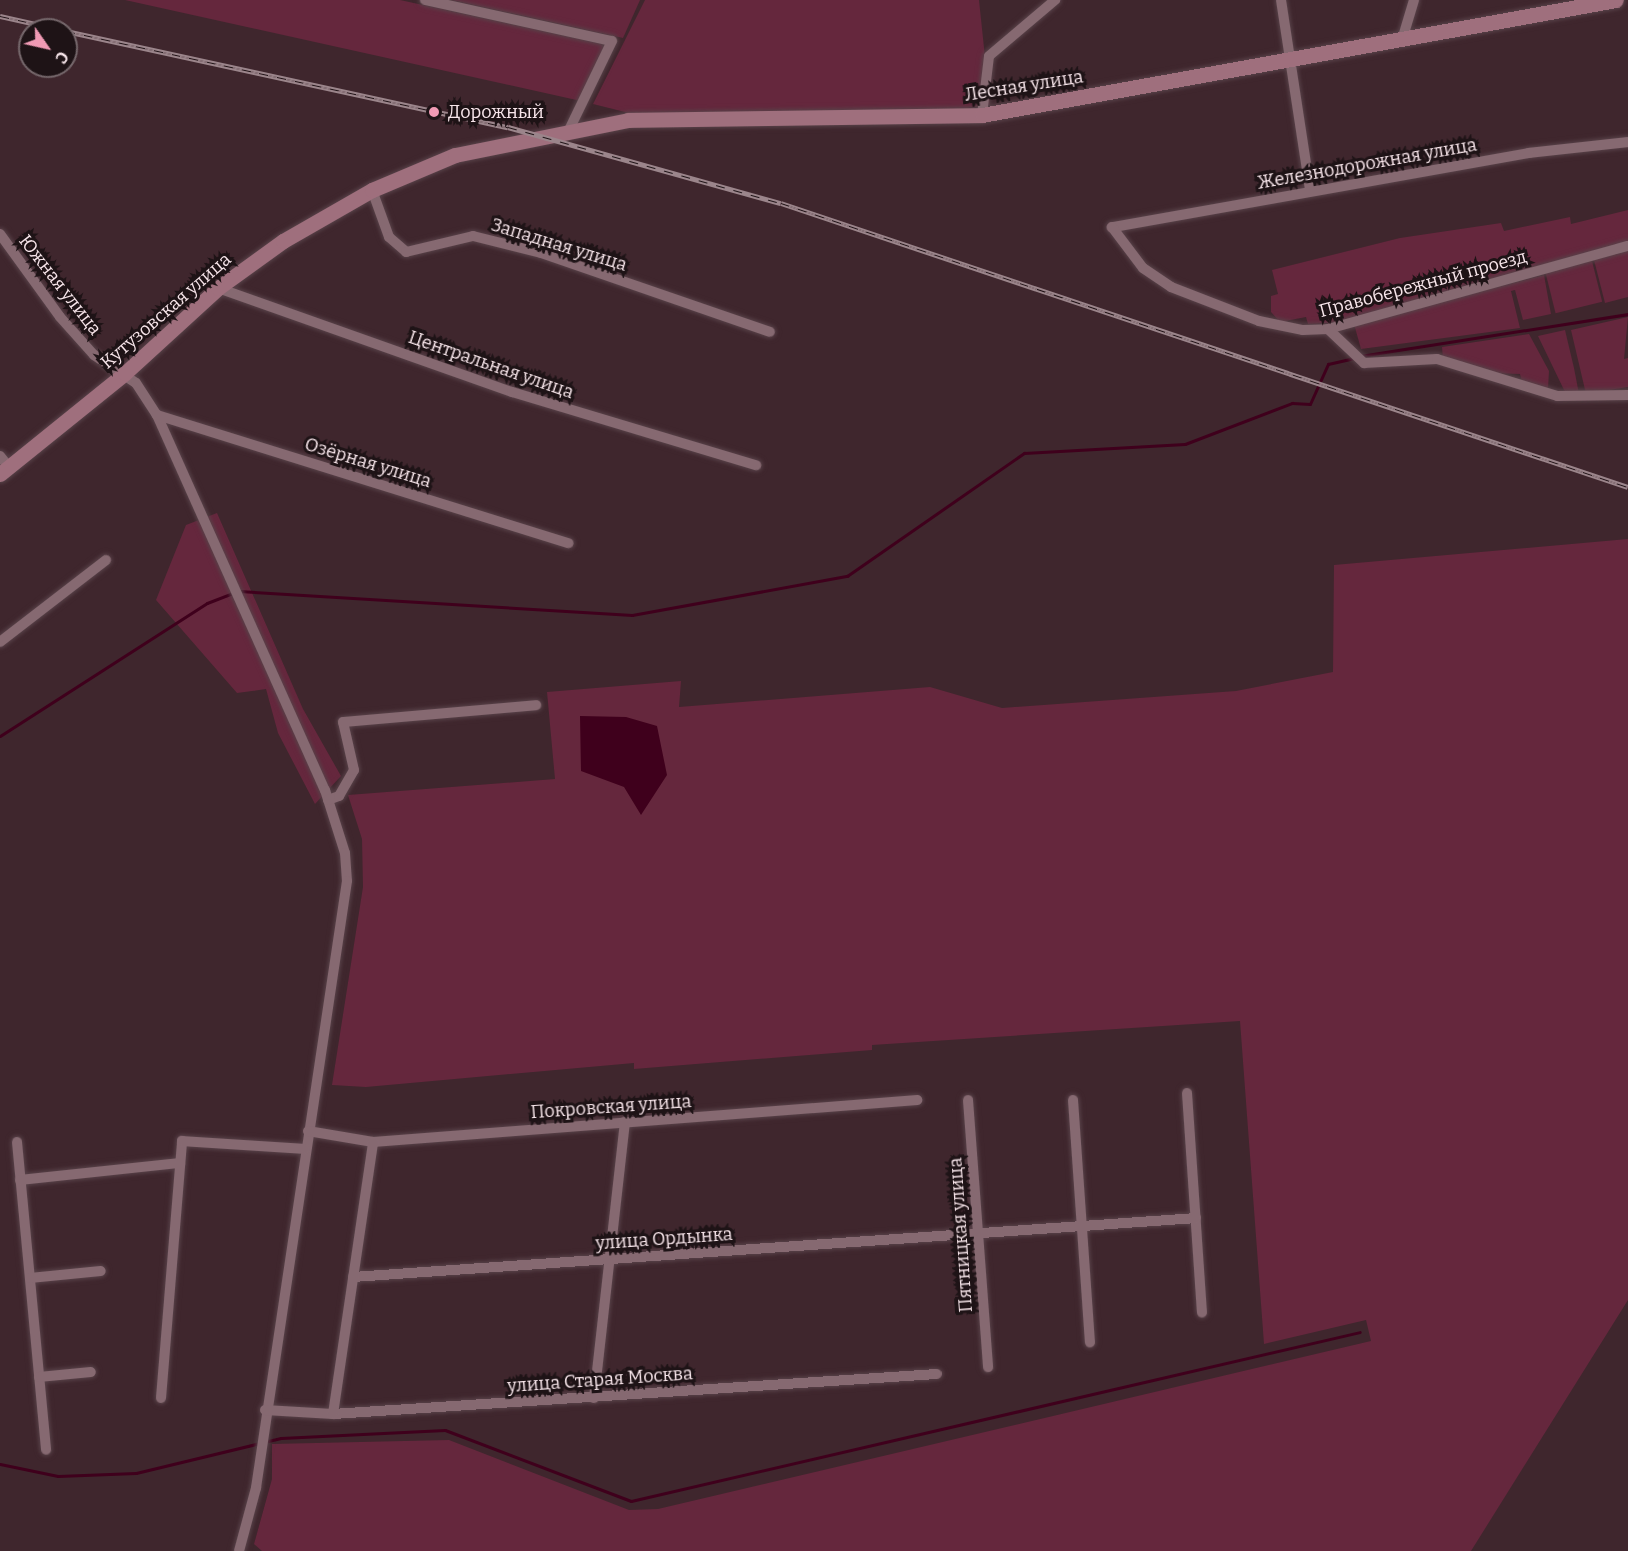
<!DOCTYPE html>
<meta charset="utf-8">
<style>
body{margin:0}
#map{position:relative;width:1628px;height:1551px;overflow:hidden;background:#3f262d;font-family:Bitter,serif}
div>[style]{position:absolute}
.green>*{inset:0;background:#65273d;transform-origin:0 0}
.water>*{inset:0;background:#3f001c}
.stream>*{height:3px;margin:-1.5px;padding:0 1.5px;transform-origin:1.5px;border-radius:1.5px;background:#3f001c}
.roads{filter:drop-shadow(0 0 2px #584249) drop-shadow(0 0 2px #584249)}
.street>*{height:10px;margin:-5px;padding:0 5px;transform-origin:5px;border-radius:5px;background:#866971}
.secondary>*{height:15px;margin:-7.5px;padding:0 7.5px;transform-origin:7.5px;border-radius:7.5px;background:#9f6f7d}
.rail>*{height:5px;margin-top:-2.5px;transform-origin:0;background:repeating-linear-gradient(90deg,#1e1316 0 9px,#9b858b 0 18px);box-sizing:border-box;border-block:2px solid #9b858b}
.dots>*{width:16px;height:16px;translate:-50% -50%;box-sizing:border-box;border:3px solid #1e1316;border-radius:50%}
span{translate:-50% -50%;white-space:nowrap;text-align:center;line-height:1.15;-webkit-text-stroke:6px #1e1316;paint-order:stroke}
.street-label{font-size:18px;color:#f8e6eb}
.poi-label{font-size:18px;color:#f8e6eb}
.left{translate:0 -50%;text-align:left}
.north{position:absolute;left:18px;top:18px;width:60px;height:60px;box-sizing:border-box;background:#1e1316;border:2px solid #75676b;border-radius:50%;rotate:124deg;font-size:16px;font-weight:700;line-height:24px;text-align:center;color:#f8e6eb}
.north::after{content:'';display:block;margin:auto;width:21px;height:27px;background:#f09ab4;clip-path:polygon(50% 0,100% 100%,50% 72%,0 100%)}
</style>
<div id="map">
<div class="green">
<i style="clip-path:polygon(125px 0,400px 0,606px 45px,581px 101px)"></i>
<i style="clip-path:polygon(451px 0,640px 0,623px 38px)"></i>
<i style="clip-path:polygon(645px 0,979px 0,990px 105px,897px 117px,641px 116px,593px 104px)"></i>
<i style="clip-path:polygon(1628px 210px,1628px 241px,1598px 250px,1331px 323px,1308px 324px,1306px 317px,1280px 322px,1271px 312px,1271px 296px,1278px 294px,1272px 270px,1400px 238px,1501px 223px,1504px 231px,1570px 217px,1571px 224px)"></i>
<i style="clip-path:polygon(1628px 251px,1628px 297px,1605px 303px,1594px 260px)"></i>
<i style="left:1592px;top:261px;width:42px;height:48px;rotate:76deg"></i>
<i style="clip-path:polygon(1544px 275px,1551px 314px,1523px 320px,1515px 290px,1511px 291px,1520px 328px,1361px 349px,1354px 324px)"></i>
<i style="clip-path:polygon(1628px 317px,1624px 359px,1628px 358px,1628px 387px,1586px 394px,1571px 330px)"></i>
<i style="clip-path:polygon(1565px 330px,1574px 368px,1579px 394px,1565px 392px,1538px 336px)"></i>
<i style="clip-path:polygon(1529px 334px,1549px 371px,1548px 389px,1522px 382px,1520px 374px,1488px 373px,1443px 359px,1442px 347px)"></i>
<i style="clip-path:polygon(217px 513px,303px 709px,341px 776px,315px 804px,278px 733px,266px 689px,237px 693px,156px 600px,186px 525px)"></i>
<i style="clip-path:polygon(1628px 539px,1628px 1300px,1471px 1551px,262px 1551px,254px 1544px,272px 1479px,272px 1444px,449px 1440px,629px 1510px,658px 1509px,1371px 1341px,1366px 1320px,1264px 1344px,1240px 1021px,872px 1045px,872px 1050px,634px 1069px,634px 1063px,366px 1087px,332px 1085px,363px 887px,362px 839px,348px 795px,555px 779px,547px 692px,681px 681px,679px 707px,930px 687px,1002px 708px,1236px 691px,1333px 672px,1334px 565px)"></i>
</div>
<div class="water">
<i style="clip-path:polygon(580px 716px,626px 717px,657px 726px,667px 775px,641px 815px,624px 787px,581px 771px)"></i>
</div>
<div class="stream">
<i style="left:1360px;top:356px;width:271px;rotate:-8.9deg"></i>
<i style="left:239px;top:591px;width:394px;rotate:3.5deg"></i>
<i style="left:632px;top:615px;width:219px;rotate:-10.3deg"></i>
<i style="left:847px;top:576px;width:216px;rotate:-34.8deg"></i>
<i style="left:1024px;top:453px;width:161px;rotate:-3.2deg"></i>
<i style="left:1185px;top:444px;width:115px;rotate:-21deg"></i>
<i style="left:1292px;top:403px;width:18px;rotate:3deg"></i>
<i style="left:1310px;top:404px;width:44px;rotate:-65.8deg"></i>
<i style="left:1328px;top:364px;width:27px;rotate:-13deg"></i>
<i style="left:0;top:736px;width:246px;rotate:-32.7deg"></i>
<i style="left:207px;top:603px;width:28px;rotate:-21deg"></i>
<i style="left:0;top:1464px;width:59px;rotate:11.7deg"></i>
<i style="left:58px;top:1476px;width:78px;rotate:-2.2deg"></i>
<i style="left:136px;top:1473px;width:149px;rotate:-13.6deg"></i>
<i style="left:281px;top:1438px;width:164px;rotate:-2.8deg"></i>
<i style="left:445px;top:1430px;width:199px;rotate:20.9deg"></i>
<i style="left:631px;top:1501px;width:748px;rotate:-13.05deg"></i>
</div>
<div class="roads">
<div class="street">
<i style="left:425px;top:0;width:191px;rotate:12.4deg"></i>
<i style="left:612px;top:41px;width:97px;rotate:115.8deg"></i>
<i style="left:1281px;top:0;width:191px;rotate:81.3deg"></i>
<i style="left:1402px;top:40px;width:42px;rotate:-73.3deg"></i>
<i style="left:982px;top:115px;width:59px;rotate:-83.2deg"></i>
<i style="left:989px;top:56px;width:87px;rotate:-40.3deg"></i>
<i style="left:1628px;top:142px;width:100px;rotate:173.7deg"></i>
<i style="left:1529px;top:153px;width:424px;rotate:169.9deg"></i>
<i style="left:1112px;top:227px;width:51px;rotate:52.9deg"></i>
<i style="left:1143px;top:268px;width:34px;rotate:34deg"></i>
<i style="left:1171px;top:287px;width:94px;rotate:21.1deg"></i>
<i style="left:1259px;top:321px;width:45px;rotate:11.6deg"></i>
<i style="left:1303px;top:330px;width:25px;rotate:-2deg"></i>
<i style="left:1328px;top:329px;width:311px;rotate:-15.5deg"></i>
<i style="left:372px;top:190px;width:50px;rotate:70.1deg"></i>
<i style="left:389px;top:237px;width:23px;rotate:41deg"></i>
<i style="left:406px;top:252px;width:69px;rotate:-13.4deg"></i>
<i style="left:473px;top:236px;width:70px;rotate:14deg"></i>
<i style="left:541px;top:253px;width:242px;rotate:19deg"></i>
<i style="left:0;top:234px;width:102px;rotate:54.1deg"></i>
<i style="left:60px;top:317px;width:51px;rotate:48.2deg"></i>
<i style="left:94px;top:355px;width:50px;rotate:33.7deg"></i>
<i style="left:136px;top:383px;width:38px;rotate:57deg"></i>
<i style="left:157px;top:415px;width:411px;rotate:65.9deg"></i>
<i style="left:325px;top:790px;width:66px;rotate:72.4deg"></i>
<i style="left:345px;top:853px;width:28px;rotate:86deg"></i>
<i style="left:347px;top:881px;width:614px;rotate:98.53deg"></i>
<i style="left:256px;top:1488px;width:65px;rotate:105.1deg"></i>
<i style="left:218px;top:288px;width:312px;rotate:19.5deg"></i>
<i style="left:512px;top:392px;width:255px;rotate:16.7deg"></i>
<i style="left:1328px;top:329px;width:50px;rotate:43.4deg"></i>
<i style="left:1364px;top:363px;width:73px;rotate:-3.1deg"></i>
<i style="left:1437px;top:359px;width:126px;rotate:17.1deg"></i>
<i style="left:1557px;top:396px;width:71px;rotate:-0.8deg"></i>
<i style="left:157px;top:415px;width:431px;rotate:17.3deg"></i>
<i style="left:0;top:456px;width:14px;rotate:51deg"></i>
<i style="left:0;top:642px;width:134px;rotate:-37.7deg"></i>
<i style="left:328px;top:800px;width:12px;rotate:-20deg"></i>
<i style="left:339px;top:796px;width:30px;rotate:-60deg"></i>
<i style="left:354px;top:770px;width:49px;rotate:-102.9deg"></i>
<i style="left:343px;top:722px;width:194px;rotate:-5deg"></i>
<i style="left:1187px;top:1093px;width:220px;rotate:86.1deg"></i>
<i style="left:968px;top:1100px;width:268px;rotate:85.7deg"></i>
<i style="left:1073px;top:1100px;width:243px;rotate:86deg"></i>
<i style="left:308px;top:1131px;width:66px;rotate:9.6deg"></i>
<i style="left:373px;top:1142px;width:546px;rotate:-4.41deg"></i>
<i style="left:17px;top:1142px;width:309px;rotate:84.6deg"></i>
<i style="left:20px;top:1180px;width:161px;rotate:-6.1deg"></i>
<i style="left:353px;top:1277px;width:845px;rotate:-4deg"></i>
<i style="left:30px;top:1278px;width:71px;rotate:-5.6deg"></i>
<i style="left:39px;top:1377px;width:52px;rotate:-5.5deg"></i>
<i style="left:161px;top:1398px;width:258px;rotate:-85.3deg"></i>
<i style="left:182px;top:1141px;width:123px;rotate:3.7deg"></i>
<i style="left:594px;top:1398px;width:278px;rotate:-83.6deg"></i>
<i style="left:265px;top:1410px;width:68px;rotate:3.4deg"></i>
<i style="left:333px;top:1414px;width:605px;rotate:-3.79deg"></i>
<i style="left:333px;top:1414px;width:275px;rotate:-81.6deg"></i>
</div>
<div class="secondary">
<i style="left:0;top:474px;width:161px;rotate:-38.9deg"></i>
<i style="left:125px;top:373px;width:126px;rotate:-42.4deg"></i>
<i style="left:218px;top:288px;width:80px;rotate:-35.9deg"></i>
<i style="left:283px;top:241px;width:103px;rotate:-29.8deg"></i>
<i style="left:372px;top:190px;width:90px;rotate:-22.9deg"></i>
<i style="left:455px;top:155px;width:177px;rotate:-11.4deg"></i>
<i style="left:628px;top:120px;width:354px;rotate:-0.8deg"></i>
<i style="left:982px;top:115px;width:644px;rotate:-10.28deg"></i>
</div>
</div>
<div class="rail">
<i style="left:0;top:16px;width:65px;rotate:12.5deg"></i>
<i style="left:66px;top:31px;width:452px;rotate:12.3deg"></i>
<i style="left:508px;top:127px;width:283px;rotate:15.6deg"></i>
<i style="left:781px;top:203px;width:893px;rotate:18.54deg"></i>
</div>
<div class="dots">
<i style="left:434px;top:112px;background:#f09ab4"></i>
</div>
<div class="street-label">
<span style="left:1024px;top:86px;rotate:-9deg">Лесная улица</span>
<span style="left:1367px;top:164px;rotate:-10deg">Железнодорожная улица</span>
<span style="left:559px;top:245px;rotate:17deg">Западная улица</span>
<span style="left:1423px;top:284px;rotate:-15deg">Правобережный проезд</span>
<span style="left:60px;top:285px;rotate:52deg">Южная улица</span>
<span style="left:166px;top:311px;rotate:-41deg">Кутузовская улица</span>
<span style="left:491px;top:365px;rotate:19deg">Центральная улица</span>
<span style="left:368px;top:463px;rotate:17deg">Озёрная улица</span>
<span style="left:611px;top:1107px;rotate:-4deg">Покровская улица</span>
<span style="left:961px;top:1235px;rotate:-94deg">Пятницкая улица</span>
<span style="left:664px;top:1239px;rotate:-4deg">улица Ордынка</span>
<span style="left:600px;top:1380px;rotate:-4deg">улица Старая Москва</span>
</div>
<div class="poi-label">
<span class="left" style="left:448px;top:112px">Дорожный</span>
</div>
<div class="north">С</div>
</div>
